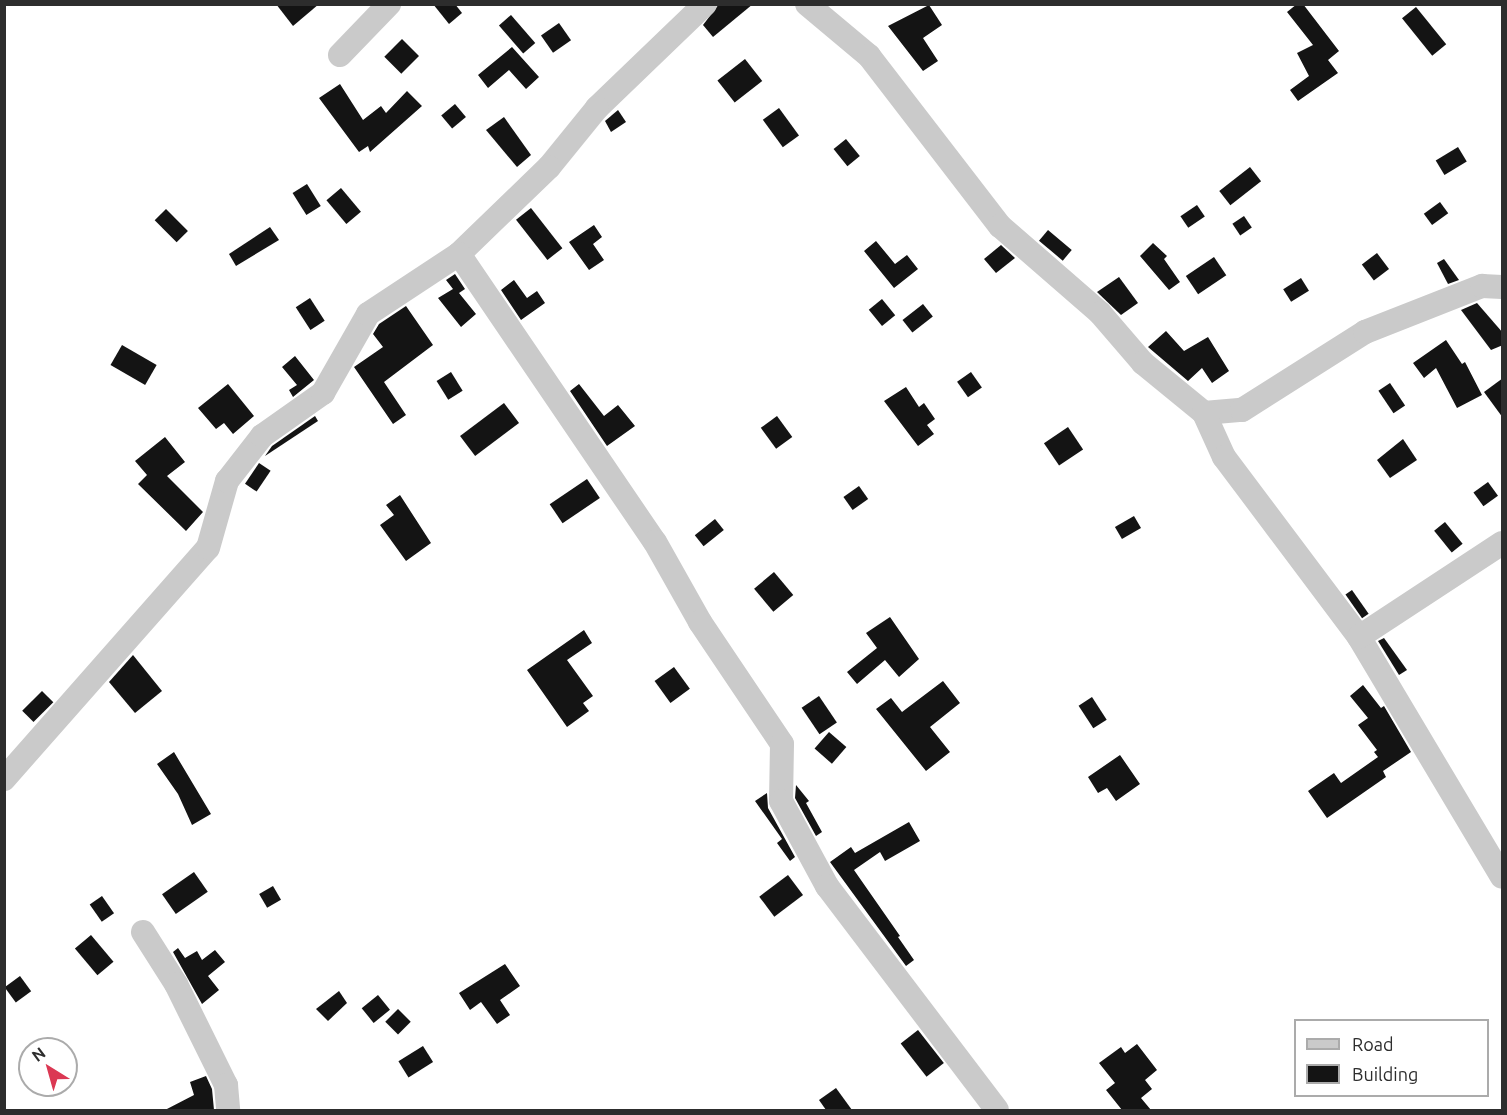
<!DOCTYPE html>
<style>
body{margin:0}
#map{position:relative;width:1507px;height:1115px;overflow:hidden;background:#fff;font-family:Ubuntu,sans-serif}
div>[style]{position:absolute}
.building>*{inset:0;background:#141414;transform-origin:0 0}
.minor>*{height:24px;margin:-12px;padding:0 12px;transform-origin:12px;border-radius:12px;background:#cacaca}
span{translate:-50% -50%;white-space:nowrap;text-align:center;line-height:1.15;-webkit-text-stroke:6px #fff;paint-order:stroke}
.frame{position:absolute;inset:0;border:6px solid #2d2d2d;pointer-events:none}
.legend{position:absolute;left:1294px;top:1019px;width:195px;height:78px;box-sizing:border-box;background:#fff;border:2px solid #ababab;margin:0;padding:8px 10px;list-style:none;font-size:18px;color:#2d2d2d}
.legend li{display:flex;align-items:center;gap:12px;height:30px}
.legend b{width:30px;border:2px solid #ababab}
.north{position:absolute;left:18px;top:1037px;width:60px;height:60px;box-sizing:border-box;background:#fff;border:2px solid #ababab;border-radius:50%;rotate:323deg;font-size:16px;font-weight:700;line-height:24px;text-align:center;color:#2d2d2d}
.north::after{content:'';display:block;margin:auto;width:21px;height:27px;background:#db3853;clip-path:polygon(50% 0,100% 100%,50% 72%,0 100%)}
</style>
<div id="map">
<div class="building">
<i style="clip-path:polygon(276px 4px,319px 4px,293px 26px)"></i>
<i style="clip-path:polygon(433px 4px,455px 4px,462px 13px,449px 24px)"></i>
<i style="clip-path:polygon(719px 4px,753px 4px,713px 37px,703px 25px)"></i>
<i style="clip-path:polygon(1297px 4px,1303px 4px,1339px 51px,1328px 60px,1338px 73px,1298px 101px,1290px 90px,1309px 76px,1297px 53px,1313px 45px,1287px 12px)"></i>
<i style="clip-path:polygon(929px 5px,942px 25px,923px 38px,938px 61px,923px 71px,888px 26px)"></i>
<i style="left:1416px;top:7px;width:48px;height:18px;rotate:51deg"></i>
<i style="left:511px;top:15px;width:37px;height:16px;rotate:49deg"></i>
<i style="left:559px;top:23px;width:21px;height:22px;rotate:55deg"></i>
<i style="left:402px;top:39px;width:24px;height:25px;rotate:45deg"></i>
<i style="clip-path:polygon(512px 47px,539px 77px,526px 89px,509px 70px,488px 88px,478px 75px)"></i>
<i style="left:745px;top:59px;width:28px;height:35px;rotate:52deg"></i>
<i style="clip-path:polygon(340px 84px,363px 120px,381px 106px,386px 113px,407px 91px,422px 106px,370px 152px,368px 146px,359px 152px,319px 98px)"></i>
<i style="left:455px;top:104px;width:17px;height:18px;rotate:50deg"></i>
<i style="left:779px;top:108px;width:34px;height:20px;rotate:54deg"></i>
<i style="clip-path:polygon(618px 110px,626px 122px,611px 132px,605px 121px)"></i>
<i style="clip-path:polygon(504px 117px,531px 155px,517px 167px,486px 130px)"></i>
<i style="left:846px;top:139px;width:22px;height:16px;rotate:51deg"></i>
<i style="left:1458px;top:147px;width:17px;height:26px;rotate:59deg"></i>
<i style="left:1250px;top:167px;width:18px;height:39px;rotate:52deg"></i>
<i style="left:307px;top:184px;width:26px;height:17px;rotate:58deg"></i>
<i style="left:341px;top:188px;width:31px;height:19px;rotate:50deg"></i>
<i style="left:1440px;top:202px;width:14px;height:20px;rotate:54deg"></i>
<i style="left:1197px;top:205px;width:14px;height:20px;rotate:56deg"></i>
<i style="left:531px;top:208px;width:51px;height:19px;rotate:52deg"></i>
<i style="left:166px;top:209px;width:31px;height:16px;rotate:45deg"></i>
<i style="left:1244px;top:216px;width:14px;height:14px;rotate:56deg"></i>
<i style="clip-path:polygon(594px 225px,602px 237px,593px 244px,604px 260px,589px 270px,569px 242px)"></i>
<i style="clip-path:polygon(270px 227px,279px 240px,236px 266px,229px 254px)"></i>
<i style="left:1048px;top:230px;width:31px;height:14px;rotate:40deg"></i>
<i style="clip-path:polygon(876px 241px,895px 264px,907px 255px,918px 269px,894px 288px,864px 251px)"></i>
<i style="clip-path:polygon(1153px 243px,1167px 256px,1164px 259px,1180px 282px,1169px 290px,1140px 256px)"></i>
<i style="clip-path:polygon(1001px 245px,1015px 258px,996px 273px,984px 259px)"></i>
<i style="left:1377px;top:253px;width:20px;height:19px;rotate:53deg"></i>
<i style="left:1214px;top:257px;width:22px;height:34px;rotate:56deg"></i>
<i style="clip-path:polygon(1444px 259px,1459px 280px,1448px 284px,1437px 263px)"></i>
<i style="clip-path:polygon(455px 274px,465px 289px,459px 293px,476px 314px,461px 327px,438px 298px,453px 289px,446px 280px)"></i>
<i style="clip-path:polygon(1119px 277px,1138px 303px,1121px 315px,1097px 292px)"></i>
<i style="left:1301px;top:278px;width:15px;height:21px;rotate:58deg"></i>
<i style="clip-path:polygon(514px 280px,527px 298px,537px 291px,545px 303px,521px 320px,501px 290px)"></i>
<i style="left:310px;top:298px;width:27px;height:17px;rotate:57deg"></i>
<i style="left:882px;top:299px;width:21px;height:17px;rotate:51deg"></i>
<i style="clip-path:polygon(1477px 303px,1503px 333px,1503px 345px,1491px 350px,1461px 310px)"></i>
<i style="left:923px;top:304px;width:16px;height:26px;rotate:52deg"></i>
<i style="clip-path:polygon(406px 306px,433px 345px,384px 382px,406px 415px,393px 424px,354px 367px,383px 347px,373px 334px,379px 324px)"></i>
<i style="clip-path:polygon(1166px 331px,1184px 351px,1208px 337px,1229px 371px,1212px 383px,1202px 368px,1188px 381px,1148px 347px)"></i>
<i style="clip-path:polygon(1446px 340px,1462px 364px,1465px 362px,1482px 395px,1457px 408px,1436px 368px,1424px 378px,1413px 363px)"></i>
<i style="left:122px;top:345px;width:40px;height:23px;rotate:30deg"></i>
<i style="clip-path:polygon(295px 356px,314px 380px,293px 397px,289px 390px,297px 385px,282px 367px)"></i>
<i style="left:451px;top:372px;width:22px;height:17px;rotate:58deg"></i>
<i style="left:971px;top:372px;width:19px;height:17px;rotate:55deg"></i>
<i style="clip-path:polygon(1503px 378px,1503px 418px,1484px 392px)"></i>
<i style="left:1390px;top:383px;width:27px;height:14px;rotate:56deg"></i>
<i style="clip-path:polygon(228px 384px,254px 416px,233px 434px,224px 423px,216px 429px,198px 408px)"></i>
<i style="clip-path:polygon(579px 384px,604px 416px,618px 405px,635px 426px,607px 446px,570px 391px)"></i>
<i style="clip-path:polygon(906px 387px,919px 407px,924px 403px,935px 419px,927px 425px,934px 434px,918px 446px,884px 401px)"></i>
<i style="left:504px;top:403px;width:25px;height:55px;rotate:53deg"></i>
<i style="clip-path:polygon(315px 416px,318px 421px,265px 456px,272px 446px)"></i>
<i style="left:777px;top:416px;width:26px;height:20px;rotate:54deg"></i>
<i style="left:1068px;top:427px;width:27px;height:29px;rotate:56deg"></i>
<i style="clip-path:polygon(165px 437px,185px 462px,167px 476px,203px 512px,186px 531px,138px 484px,147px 475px,135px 461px)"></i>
<i style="clip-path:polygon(1403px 439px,1417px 460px,1390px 478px,1377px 460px)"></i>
<i style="left:259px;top:463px;width:14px;height:25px;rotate:34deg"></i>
<i style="left:587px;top:479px;width:23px;height:45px;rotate:56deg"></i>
<i style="left:1488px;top:482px;width:17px;height:18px;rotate:54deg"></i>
<i style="left:859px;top:486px;width:16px;height:19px;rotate:55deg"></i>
<i style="clip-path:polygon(400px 495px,431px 543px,406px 561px,380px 525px,394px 515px,386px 505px)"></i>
<i style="left:1134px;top:516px;width:14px;height:22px;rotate:60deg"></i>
<i style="left:715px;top:519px;width:14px;height:26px;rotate:51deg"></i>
<i style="left:1445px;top:522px;width:28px;height:14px;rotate:51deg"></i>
<i style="left:774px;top:572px;width:30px;height:26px;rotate:50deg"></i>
<i style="left:1352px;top:590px;width:29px;height:8px;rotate:55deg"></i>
<i style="clip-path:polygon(890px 617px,919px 659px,899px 677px,885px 660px,857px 684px,847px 672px,877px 648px,866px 633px)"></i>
<i style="clip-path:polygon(584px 630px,592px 643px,567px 660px,593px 696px,583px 703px,589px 711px,567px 727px,527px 670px)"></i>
<i style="clip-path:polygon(1384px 638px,1407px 670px,1399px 675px,1378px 641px)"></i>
<i style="clip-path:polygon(133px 655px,162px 691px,135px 713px,109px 682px)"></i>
<i style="left:674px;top:667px;width:27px;height:24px;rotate:54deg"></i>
<i style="clip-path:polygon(943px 681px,960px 703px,930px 727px,950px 752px,926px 771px,876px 709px,891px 698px,902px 712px)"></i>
<i style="clip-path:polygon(1363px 685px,1381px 708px,1384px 706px,1411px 752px,1383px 771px,1386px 777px,1327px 818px,1308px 791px,1334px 773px,1341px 783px,1378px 757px,1374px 752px,1377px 750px,1358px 725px,1368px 718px,1350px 696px)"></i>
<i style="left:42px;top:691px;width:16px;height:28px;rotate:45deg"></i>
<i style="left:819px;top:696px;width:32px;height:21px;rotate:56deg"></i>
<i style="left:1092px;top:697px;width:27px;height:16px;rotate:57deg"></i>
<i style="left:829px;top:732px;width:23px;height:22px;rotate:41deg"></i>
<i style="clip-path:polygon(174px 752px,211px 814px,192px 825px,178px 794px,157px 764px)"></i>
<i style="clip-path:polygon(1120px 755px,1140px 784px,1116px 801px,1107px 788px,1098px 793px,1088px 777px)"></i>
<i style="clip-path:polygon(796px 785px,809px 801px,806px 803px,822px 832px,816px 836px,795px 798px)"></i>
<i style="clip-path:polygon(767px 793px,768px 808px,795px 857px,790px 861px,777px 843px,782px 839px,755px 801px)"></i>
<i style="clip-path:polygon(909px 822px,920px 841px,885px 861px,880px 852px,854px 870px,900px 936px,898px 937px,914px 960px,906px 966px,830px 862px,851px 847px,855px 853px)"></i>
<i style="left:194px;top:872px;width:24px;height:39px;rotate:55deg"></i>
<i style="left:788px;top:875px;width:25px;height:36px;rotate:53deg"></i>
<i style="left:273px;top:886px;width:16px;height:16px;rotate:60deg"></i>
<i style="left:102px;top:896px;width:21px;height:15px;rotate:55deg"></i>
<i style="left:91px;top:935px;width:35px;height:21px;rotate:50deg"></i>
<i style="clip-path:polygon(178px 948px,185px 958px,197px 951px,202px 960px,215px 950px,225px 962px,208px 976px,219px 990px,202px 1004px,173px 952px)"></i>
<i style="clip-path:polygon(505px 964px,520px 986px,500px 1000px,510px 1015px,497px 1024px,481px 1002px,470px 1010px,459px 993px)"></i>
<i style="left:20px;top:976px;width:19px;height:19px;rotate:54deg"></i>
<i style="clip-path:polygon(339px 991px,347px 1003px,328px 1021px,316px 1009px)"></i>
<i style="left:378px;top:995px;width:19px;height:21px;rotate:51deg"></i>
<i style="left:398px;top:1009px;width:18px;height:18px;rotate:45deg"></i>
<i style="left:918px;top:1030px;width:42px;height:22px;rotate:52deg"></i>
<i style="clip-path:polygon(1137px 1044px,1157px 1070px,1145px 1080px,1152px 1089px,1141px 1098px,1151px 1110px,1122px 1110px,1106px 1090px,1115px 1083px,1099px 1063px,1121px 1047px,1125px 1053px)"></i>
<i style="left:423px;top:1046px;width:19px;height:29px;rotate:58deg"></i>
<i style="clip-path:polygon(206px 1076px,212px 1089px,214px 1110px,165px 1110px,194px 1095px,190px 1082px)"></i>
<i style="clip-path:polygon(836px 1088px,852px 1110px,826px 1110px,819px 1100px)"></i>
</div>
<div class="minor">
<i style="left:705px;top:4px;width:150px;rotate:136.1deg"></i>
<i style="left:597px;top:108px;width:76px;rotate:129.1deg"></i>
<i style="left:549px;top:167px;width:125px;rotate:136deg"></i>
<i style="left:459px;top:254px;width:348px;rotate:55.8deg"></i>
<i style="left:655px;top:542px;width:92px;rotate:60.6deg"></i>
<i style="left:700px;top:622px;width:147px;rotate:56.1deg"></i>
<i style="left:782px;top:744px;width:57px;rotate:91deg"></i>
<i style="left:781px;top:801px;width:97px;rotate:61.6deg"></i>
<i style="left:827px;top:886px;width:281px;rotate:52.8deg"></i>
<i style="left:807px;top:4px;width:81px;rotate:40deg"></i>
<i style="left:869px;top:56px;width:215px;rotate:52.4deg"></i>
<i style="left:1000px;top:226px;width:133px;rotate:41deg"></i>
<i style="left:1100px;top:313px;width:66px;rotate:49.3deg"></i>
<i style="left:1143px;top:363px;width:79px;rotate:39.3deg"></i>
<i style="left:1204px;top:413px;width:38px;rotate:-5deg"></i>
<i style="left:1242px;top:410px;width:146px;rotate:-32.4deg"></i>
<i style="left:1365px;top:332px;width:126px;rotate:-21.5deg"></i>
<i style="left:1482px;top:286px;width:20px;rotate:3deg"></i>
<i style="left:340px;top:55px;width:71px;rotate:-46.1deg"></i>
<i style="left:1204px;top:413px;width:48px;rotate:65.6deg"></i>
<i style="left:1224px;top:457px;width:225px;rotate:53.1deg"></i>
<i style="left:1359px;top:637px;width:279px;rotate:59.2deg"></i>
<i style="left:1359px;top:637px;width:171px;rotate:-33.3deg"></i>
<i style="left:4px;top:779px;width:308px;rotate:-48.6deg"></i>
<i style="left:208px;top:548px;width:70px;rotate:-74.2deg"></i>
<i style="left:227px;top:481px;width:57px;rotate:-52.1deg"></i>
<i style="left:262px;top:436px;width:75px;rotate:-35.2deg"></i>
<i style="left:323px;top:393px;width:91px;rotate:-60.3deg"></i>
<i style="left:368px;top:314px;width:109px;rotate:-33.4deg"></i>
<i style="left:143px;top:932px;width:62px;rotate:57.6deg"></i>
<i style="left:176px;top:984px;width:113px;rotate:63.7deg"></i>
<i style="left:226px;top:1085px;width:25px;rotate:85deg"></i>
</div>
<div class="frame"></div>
<ul class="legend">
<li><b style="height:8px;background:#cacaca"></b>Road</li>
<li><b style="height:16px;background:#141414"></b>Building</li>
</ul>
<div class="north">N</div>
</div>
